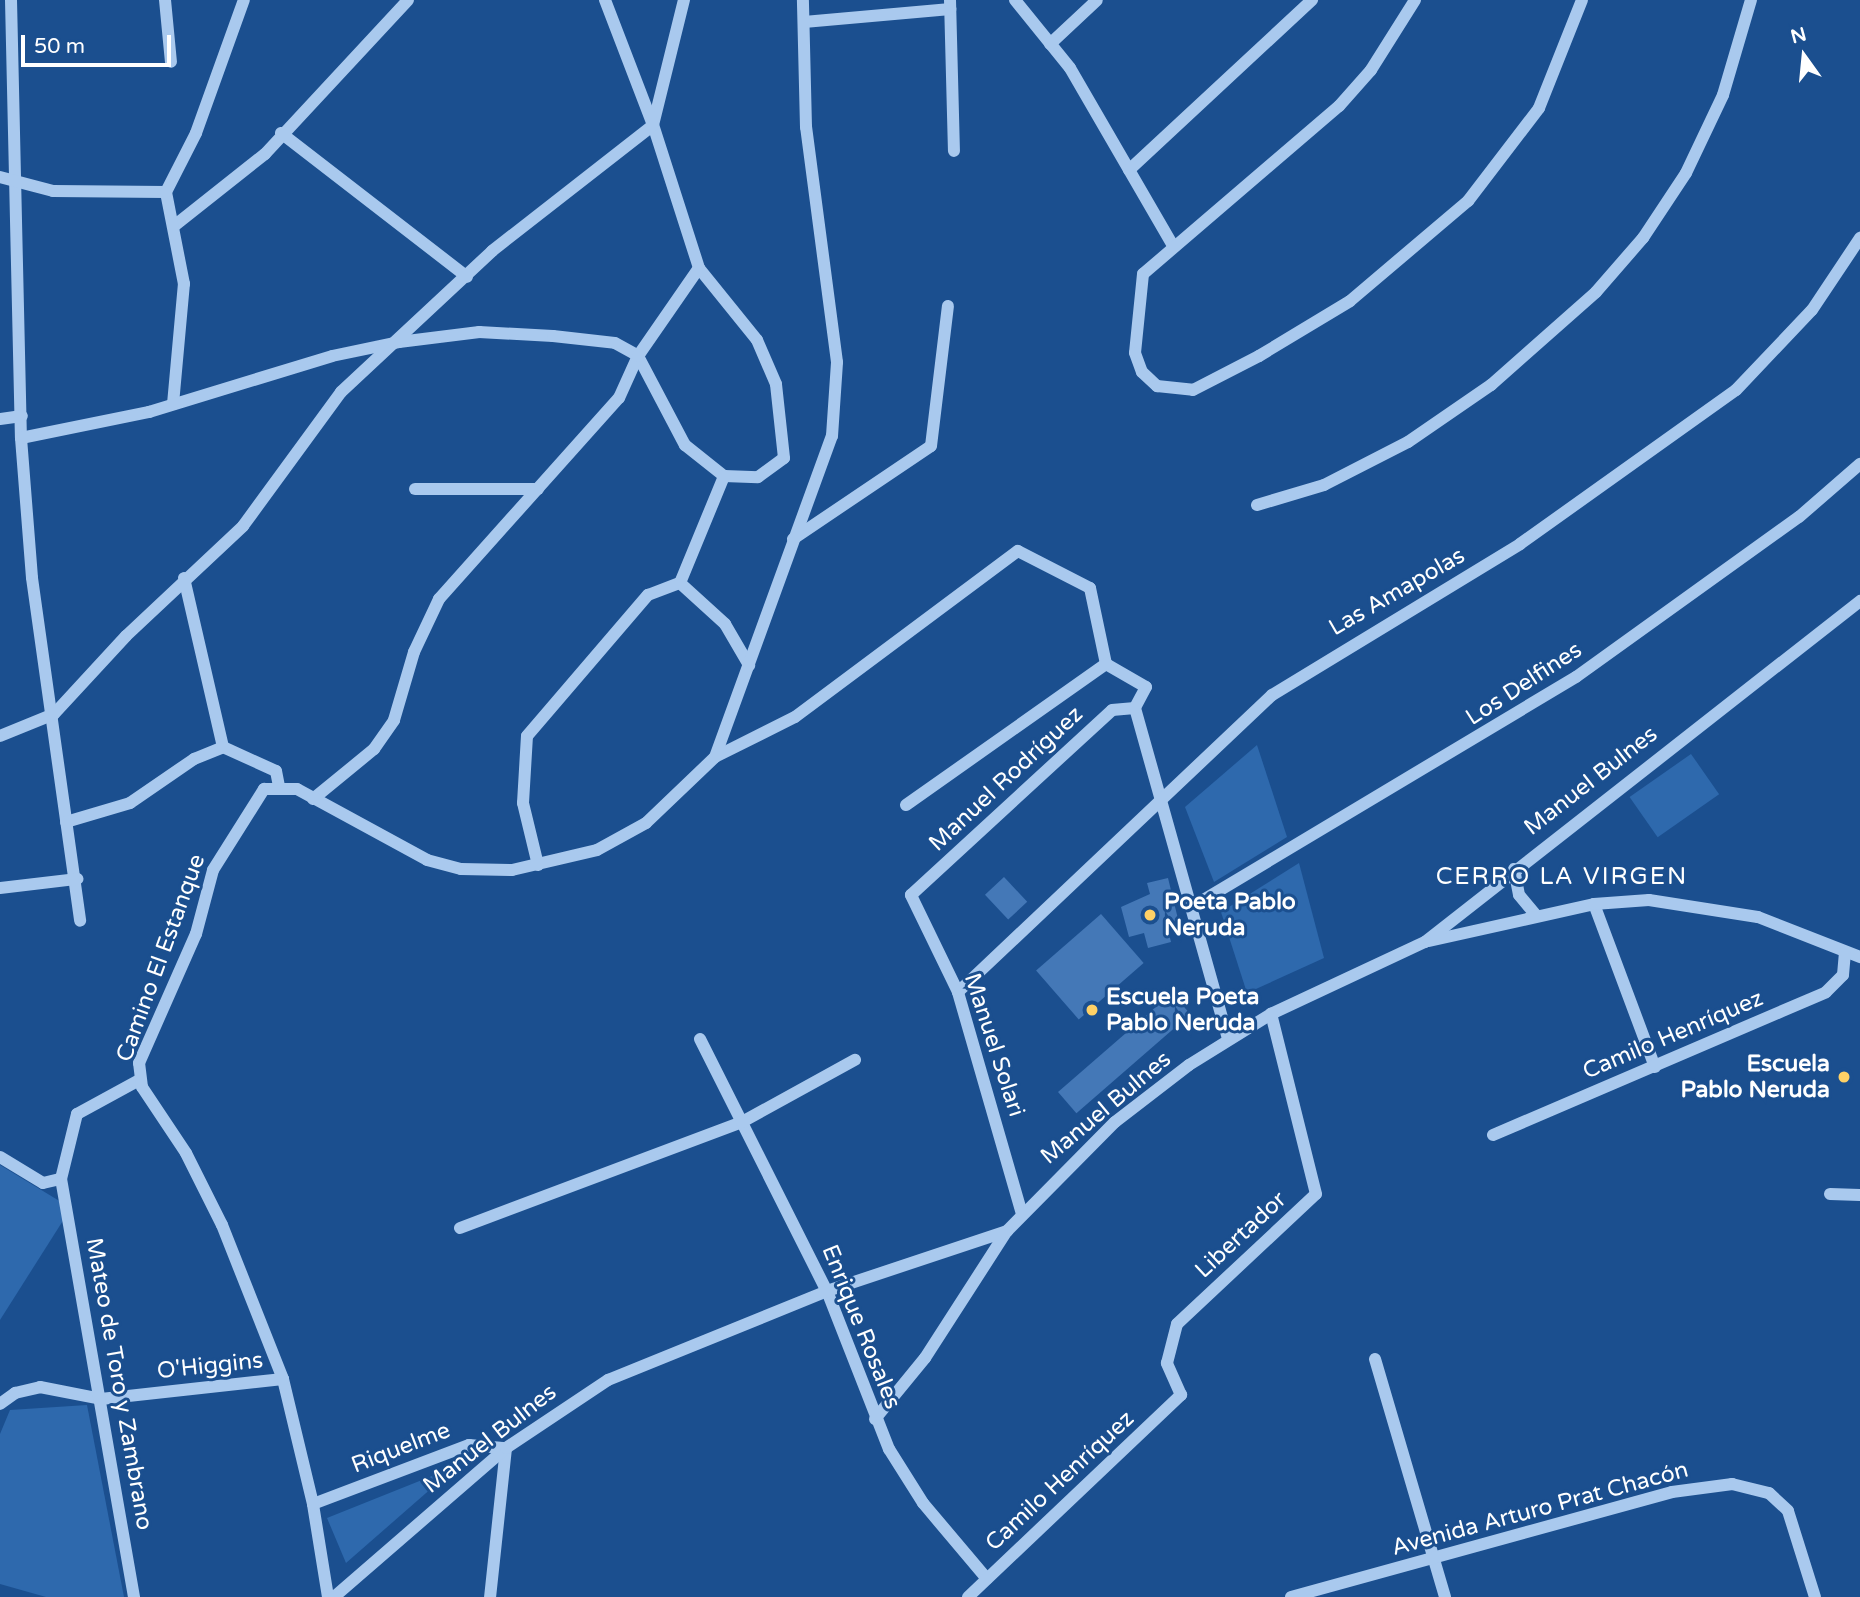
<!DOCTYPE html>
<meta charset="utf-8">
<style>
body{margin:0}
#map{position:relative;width:1860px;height:1597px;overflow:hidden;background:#1b4f8f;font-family:"Varela Round",sans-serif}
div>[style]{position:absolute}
.green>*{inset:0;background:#2e69ad;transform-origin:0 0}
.building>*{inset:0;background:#4478b7;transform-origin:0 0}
.minor>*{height:12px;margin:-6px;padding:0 6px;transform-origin:6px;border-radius:6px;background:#a9c9ee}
.dots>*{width:19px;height:19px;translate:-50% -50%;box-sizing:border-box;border:4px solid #1b4f8f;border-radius:50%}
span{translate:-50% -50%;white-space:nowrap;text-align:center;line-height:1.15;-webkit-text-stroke:6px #1b4f8f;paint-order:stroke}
.street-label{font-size:23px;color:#fff}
.poi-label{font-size:23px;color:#fff;font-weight:700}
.left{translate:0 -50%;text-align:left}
.right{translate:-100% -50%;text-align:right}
.neighbourhood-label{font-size:24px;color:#fff;letter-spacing:2px}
.north{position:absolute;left:1769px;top:21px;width:70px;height:70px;-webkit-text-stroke:5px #1b4f8f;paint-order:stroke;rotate:345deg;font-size:19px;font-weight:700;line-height:28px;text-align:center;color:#fff}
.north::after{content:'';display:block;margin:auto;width:24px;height:32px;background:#fff;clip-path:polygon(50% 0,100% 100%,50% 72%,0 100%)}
.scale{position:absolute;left:21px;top:35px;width:150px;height:32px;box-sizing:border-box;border:4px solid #fff;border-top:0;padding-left:9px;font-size:21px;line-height:24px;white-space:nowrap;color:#fff;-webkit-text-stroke:5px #1b4f8f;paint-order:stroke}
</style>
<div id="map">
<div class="green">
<i style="clip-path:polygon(1257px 745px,1287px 837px,1214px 882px,1185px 807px)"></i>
<i style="left:1691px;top:754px;width:49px;height:75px;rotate:55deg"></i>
<i style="clip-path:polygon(1299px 863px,1324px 958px,1247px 993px,1221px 912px)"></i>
<i style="clip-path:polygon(0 1165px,71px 1208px,0 1320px)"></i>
<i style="clip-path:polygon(87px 1405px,124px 1597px,46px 1597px,0 1584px,0 1434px,10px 1410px)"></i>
<i style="clip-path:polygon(457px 1466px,346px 1563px,327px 1518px)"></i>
</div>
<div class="building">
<i style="left:1004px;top:877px;width:34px;height:26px;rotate:47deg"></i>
<i style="clip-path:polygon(1168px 878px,1179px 923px,1167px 926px,1171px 942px,1148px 948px,1144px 933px,1129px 937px,1121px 907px,1150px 894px,1147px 883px)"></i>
<i style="left:1101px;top:914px;width:65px;height:86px;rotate:49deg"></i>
<i style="left:1172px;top:993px;width:28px;height:151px;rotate:49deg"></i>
</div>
<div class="minor">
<i style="left:11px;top:0;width:438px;rotate:88.7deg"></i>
<i style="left:21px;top:438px;width:140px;rotate:85.5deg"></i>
<i style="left:32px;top:578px;width:346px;rotate:82deg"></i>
<i style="left:165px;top:0;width:62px;rotate:84.5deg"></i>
<i style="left:950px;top:0;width:151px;rotate:88.5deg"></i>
<i style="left:1015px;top:0;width:87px;rotate:51deg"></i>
<i style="left:1070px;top:68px;width:206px;rotate:59.9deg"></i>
<i style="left:1415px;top:0;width:83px;rotate:122.2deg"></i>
<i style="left:1371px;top:70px;width:48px;rotate:131.6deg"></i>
<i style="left:1339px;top:106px;width:258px;rotate:139.4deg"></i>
<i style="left:1143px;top:274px;width:79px;rotate:95.8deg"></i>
<i style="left:1135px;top:353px;width:20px;rotate:70deg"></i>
<i style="left:1142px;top:372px;width:21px;rotate:43deg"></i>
<i style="left:1157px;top:386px;width:36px;rotate:6deg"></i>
<i style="left:1193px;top:390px;width:74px;rotate:-27.3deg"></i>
<i style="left:1259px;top:356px;width:106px;rotate:-31.1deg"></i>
<i style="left:1350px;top:301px;width:155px;rotate:-40.3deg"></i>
<i style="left:1468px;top:201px;width:117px;rotate:-52.6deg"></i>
<i style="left:1539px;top:108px;width:116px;rotate:-68.3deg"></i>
<i style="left:804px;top:22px;width:147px;rotate:-5.1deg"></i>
<i style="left:1050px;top:44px;width:64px;rotate:-43.1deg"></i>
<i style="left:281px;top:133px;width:235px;rotate:37.7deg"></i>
<i style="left:1129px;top:170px;width:250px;rotate:-42.9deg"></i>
<i style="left:0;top:177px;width:55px;rotate:14.8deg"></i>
<i style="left:53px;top:191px;width:113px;rotate:0.5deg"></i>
<i style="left:174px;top:226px;width:116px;rotate:-38.4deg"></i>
<i style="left:265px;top:154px;width:210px;rotate:-47.1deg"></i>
<i style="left:173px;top:404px;width:121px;rotate:-84.8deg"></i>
<i style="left:184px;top:284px;width:94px;rotate:-101.1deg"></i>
<i style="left:166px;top:192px;width:66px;rotate:-63deg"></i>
<i style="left:196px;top:133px;width:141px;rotate:-70.2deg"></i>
<i style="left:0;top:419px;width:22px;rotate:-8deg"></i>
<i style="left:21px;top:438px;width:131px;rotate:-11.5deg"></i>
<i style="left:149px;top:412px;width:191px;rotate:-17deg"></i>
<i style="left:332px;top:356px;width:68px;rotate:-11.8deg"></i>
<i style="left:399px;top:342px;width:81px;rotate:-7.1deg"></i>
<i style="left:479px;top:332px;width:74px;rotate:3.1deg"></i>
<i style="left:553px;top:336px;width:62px;rotate:6.4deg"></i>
<i style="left:615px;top:343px;width:26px;rotate:29deg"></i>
<i style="left:638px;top:356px;width:101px;rotate:62.2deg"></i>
<i style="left:685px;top:445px;width:50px;rotate:38.5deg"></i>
<i style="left:724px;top:476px;width:34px;rotate:2deg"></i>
<i style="left:758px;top:477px;width:32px;rotate:-36deg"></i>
<i style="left:784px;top:458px;width:74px;rotate:-96.2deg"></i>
<i style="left:776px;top:384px;width:48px;rotate:-113.4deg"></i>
<i style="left:757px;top:340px;width:92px;rotate:-128.9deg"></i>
<i style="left:699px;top:268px;width:150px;rotate:-107.8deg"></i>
<i style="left:653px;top:125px;width:129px;rotate:-76.1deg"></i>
<i style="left:415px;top:489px;width:123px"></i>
<i style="left:1257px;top:505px;width:70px;rotate:-16.6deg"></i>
<i style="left:1324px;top:485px;width:94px;rotate:-27.1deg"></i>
<i style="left:1408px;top:442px;width:101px;rotate:-34.5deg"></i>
<i style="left:1491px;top:385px;width:140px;rotate:-41.5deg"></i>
<i style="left:1596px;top:292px;width:72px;rotate:-49deg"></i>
<i style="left:1643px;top:238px;width:78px;rotate:-56.5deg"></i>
<i style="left:1686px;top:173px;width:86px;rotate:-64.6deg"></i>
<i style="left:1723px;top:95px;width:99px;rotate:-73.6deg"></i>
<i style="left:793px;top:539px;width:166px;rotate:-34deg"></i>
<i style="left:931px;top:446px;width:141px;rotate:-83.1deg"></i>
<i style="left:184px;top:578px;width:173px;rotate:77deg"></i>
<i style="left:680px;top:583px;width:61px;rotate:42.3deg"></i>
<i style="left:725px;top:624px;width:48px;rotate:59.7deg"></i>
<i style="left:1135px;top:708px;width:344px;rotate:74.3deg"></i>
<i style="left:0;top:736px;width:58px;rotate:-22.2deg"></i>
<i style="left:54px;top:714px;width:106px;rotate:-47.3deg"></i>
<i style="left:126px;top:636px;width:161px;rotate:-43.2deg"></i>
<i style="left:243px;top:526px;width:166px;rotate:-53.8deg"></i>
<i style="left:341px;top:392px;width:207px;rotate:-43deg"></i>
<i style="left:492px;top:251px;width:204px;rotate:-38deg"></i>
<i style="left:653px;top:125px;width:134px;rotate:-111deg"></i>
<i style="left:715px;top:757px;width:89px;rotate:-26.6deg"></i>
<i style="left:795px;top:717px;width:278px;rotate:-36.7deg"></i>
<i style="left:1018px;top:551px;width:81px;rotate:27.2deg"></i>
<i style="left:1090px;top:588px;width:78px;rotate:78.1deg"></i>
<i style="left:1106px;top:664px;width:46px;rotate:29.9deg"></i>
<i style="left:1146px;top:687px;width:24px;rotate:118deg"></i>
<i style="left:313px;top:799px;width:79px;rotate:-39.3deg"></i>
<i style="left:374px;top:749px;width:35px;rotate:-55deg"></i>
<i style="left:394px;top:720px;width:71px;rotate:-73.6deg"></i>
<i style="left:414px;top:652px;width:59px;rotate:-64.7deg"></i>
<i style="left:439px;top:599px;width:270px;rotate:-48.2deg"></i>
<i style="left:619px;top:398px;width:46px;rotate:-65.7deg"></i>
<i style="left:638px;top:356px;width:107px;rotate:-55.3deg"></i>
<i style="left:906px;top:805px;width:245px;rotate:-35.2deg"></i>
<i style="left:66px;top:822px;width:67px;rotate:-16.5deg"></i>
<i style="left:130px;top:803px;width:78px;rotate:-34.5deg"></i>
<i style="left:194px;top:759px;width:31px;rotate:-22deg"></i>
<i style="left:223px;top:747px;width:58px;rotate:24.4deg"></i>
<i style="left:276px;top:771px;width:15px;rotate:79deg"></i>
<i style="left:538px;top:865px;width:64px;rotate:-103.6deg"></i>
<i style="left:523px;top:803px;width:67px;rotate:-86.6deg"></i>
<i style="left:527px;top:736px;width:186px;rotate:-49.4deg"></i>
<i style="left:648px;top:595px;width:34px;rotate:-21deg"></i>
<i style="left:680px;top:583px;width:116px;rotate:-67.6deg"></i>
<i style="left:1514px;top:869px;width:26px;rotate:79deg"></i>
<i style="left:1519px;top:895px;width:26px;rotate:50deg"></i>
<i style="left:0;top:888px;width:78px;rotate:-6.7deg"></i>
<i style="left:1594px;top:904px;width:174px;rotate:69.5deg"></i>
<i style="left:1190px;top:908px;width:450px;rotate:-30.9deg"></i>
<i style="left:1576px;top:677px;width:274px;rotate:-35.7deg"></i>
<i style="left:1799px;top:517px;width:81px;rotate:-41deg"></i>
<i style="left:1429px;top:941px;width:169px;rotate:-12.6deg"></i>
<i style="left:1594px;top:904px;width:55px;rotate:-4.2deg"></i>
<i style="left:1649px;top:900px;width:110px;rotate:8.9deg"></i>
<i style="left:1758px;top:917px;width:110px;rotate:21.4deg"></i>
<i style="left:958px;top:992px;width:432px;rotate:-43.4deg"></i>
<i style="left:1272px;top:695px;width:290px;rotate:-31.3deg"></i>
<i style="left:1520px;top:544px;width:265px;rotate:-35.5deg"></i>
<i style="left:1736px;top:390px;width:110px;rotate:-46.5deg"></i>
<i style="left:1812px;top:310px;width:87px;rotate:-56.3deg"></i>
<i style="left:700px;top:1039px;width:282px;rotate:63.3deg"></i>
<i style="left:827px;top:1291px;width:170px;rotate:68.6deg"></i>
<i style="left:889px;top:1449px;width:64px;rotate:57.8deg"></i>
<i style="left:923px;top:1503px;width:99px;rotate:49.9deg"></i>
<i style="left:1493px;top:1135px;width:362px;rotate:-23.2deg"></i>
<i style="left:1826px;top:992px;width:24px;rotate:-45deg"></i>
<i style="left:1843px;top:975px;width:23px;rotate:-85deg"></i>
<i style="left:0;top:1157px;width:50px;rotate:31.2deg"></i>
<i style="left:43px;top:1183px;width:18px;rotate:-13deg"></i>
<i style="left:1830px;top:1194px;width:30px;rotate:2deg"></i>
<i style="left:1022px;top:1214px;width:231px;rotate:-106.1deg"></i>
<i style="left:958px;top:992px;width:108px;rotate:-115.9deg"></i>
<i style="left:911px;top:895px;width:273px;rotate:-42.6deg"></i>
<i style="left:1112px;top:710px;width:23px;rotate:-5deg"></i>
<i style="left:460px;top:1228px;width:301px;rotate:-20.6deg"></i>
<i style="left:742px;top:1122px;width:129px;rotate:-28.8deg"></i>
<i style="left:1375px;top:1359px;width:248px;rotate:73.6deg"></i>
<i style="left:0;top:1404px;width:19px;rotate:-36deg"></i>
<i style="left:15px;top:1393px;width:26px;rotate:-13deg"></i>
<i style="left:40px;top:1387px;width:62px;rotate:11.1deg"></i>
<i style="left:101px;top:1399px;width:183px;rotate:-6.3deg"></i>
<i style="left:875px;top:1419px;width:79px;rotate:-50.7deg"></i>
<i style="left:925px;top:1358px;width:151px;rotate:-57.2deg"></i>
<i style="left:1007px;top:1231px;width:153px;rotate:-45.3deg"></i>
<i style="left:1115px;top:1122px;width:93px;rotate:-37.6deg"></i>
<i style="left:1189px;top:1065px;width:97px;rotate:-31.9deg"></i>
<i style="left:1271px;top:1014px;width:170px;rotate:-25.1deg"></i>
<i style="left:1425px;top:942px;width:553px;rotate:-38.09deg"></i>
<i style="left:313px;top:1504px;width:167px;rotate:-20.7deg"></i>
<i style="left:469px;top:1445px;width:37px;rotate:5deg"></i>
<i style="left:506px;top:1448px;width:150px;rotate:96.1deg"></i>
<i style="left:134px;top:1597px;width:424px;rotate:-99.9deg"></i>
<i style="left:61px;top:1179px;width:67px;rotate:-76.2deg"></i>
<i style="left:77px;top:1114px;width:71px;rotate:-28.7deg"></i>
<i style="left:328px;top:1597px;width:94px;rotate:-99.2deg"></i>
<i style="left:313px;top:1504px;width:129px;rotate:-103.5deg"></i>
<i style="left:283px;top:1379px;width:166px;rotate:-111.6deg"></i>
<i style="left:222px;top:1225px;width:80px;rotate:-116.6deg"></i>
<i style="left:186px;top:1153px;width:79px;rotate:-123.7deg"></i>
<i style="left:142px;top:1087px;width:24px;rotate:-97deg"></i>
<i style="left:139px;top:1063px;width:141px;rotate:-66.2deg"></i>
<i style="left:196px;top:934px;width:66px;rotate:-75.1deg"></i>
<i style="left:213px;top:870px;width:96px;rotate:-57.8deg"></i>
<i style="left:264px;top:789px;width:33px"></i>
<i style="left:297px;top:789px;width:148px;rotate:28.6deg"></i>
<i style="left:427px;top:860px;width:35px;rotate:15deg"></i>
<i style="left:461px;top:869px;width:51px;rotate:1.1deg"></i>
<i style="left:512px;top:870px;width:87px;rotate:-13.2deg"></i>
<i style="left:597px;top:850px;width:56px;rotate:-28.9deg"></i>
<i style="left:646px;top:823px;width:95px;rotate:-43.7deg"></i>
<i style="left:715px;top:757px;width:342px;rotate:-70deg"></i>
<i style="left:832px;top:436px;width:74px;rotate:-86.1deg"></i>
<i style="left:837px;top:362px;width:237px;rotate:-97.5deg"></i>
<i style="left:806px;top:127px;width:127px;rotate:-91.4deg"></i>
<i style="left:334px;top:1597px;width:228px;rotate:-40.9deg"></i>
<i style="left:506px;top:1448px;width:123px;rotate:-33.7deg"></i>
<i style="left:608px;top:1380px;width:236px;rotate:-22.1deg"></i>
<i style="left:827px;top:1291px;width:190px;rotate:-18.4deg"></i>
<i style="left:968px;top:1597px;width:294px;rotate:-43.5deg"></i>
<i style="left:1181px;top:1395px;width:35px;rotate:-114deg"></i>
<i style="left:1167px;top:1363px;width:40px;rotate:-75.6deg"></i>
<i style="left:1177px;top:1324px;width:190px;rotate:-43.1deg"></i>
<i style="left:1316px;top:1194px;width:186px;rotate:-104deg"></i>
<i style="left:1291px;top:1597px;width:395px;rotate:-15.4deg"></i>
<i style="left:1672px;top:1492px;width:61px;rotate:-7.6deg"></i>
<i style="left:1732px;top:1484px;width:38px;rotate:14deg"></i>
<i style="left:1769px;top:1493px;width:26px;rotate:43deg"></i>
<i style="left:1788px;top:1511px;width:90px;rotate:72.6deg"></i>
</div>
<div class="dots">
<i style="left:1150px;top:915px;background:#ffd166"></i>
<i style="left:1092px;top:1010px;background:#ffd166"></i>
<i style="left:1844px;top:1077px;background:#ffd166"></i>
</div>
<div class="street-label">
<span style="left:1397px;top:592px;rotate:-30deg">Las Amapolas</span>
<span style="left:1524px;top:684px;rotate:-33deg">Los Delfines</span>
<span style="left:1006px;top:779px;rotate:-43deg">Manuel Rodríguez</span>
<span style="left:1591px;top:781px;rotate:-38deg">Manuel Bulnes</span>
<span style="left:161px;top:958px;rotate:-70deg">Camino El Estanque</span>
<span style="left:1673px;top:1035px;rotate:-23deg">Camilo Henríquez</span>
<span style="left:994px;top:1045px;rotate:72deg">Manuel Solari</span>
<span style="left:1106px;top:1108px;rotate:-40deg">Manuel Bulnes</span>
<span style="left:1241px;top:1235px;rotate:-43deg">Libertador</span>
<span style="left:861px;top:1327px;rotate:68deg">Enrique Rosales</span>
<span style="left:210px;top:1366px;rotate:-6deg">O'Higgins</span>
<span style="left:119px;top:1384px;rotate:80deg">Mateo de Toro y Zambrano</span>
<span style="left:490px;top:1439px;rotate:-38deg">Manuel Bulnes</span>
<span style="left:401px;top:1448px;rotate:-21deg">Riquelme</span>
<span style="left:1060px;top:1481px;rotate:-43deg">Camilo Henríquez</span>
<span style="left:1540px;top:1509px;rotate:-15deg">Avenida Arturo Prat Chacón</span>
</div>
<div class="poi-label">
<span class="left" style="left:1164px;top:915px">Poeta Pablo<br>Neruda</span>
<span class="left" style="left:1106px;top:1010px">Escuela Poeta<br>Pablo Neruda</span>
<span class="right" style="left:1830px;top:1077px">Escuela<br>Pablo Neruda</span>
</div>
<div class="neighbourhood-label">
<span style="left:1562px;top:877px">CERRO LA VIRGEN</span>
</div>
<div class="north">N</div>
<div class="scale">50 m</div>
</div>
